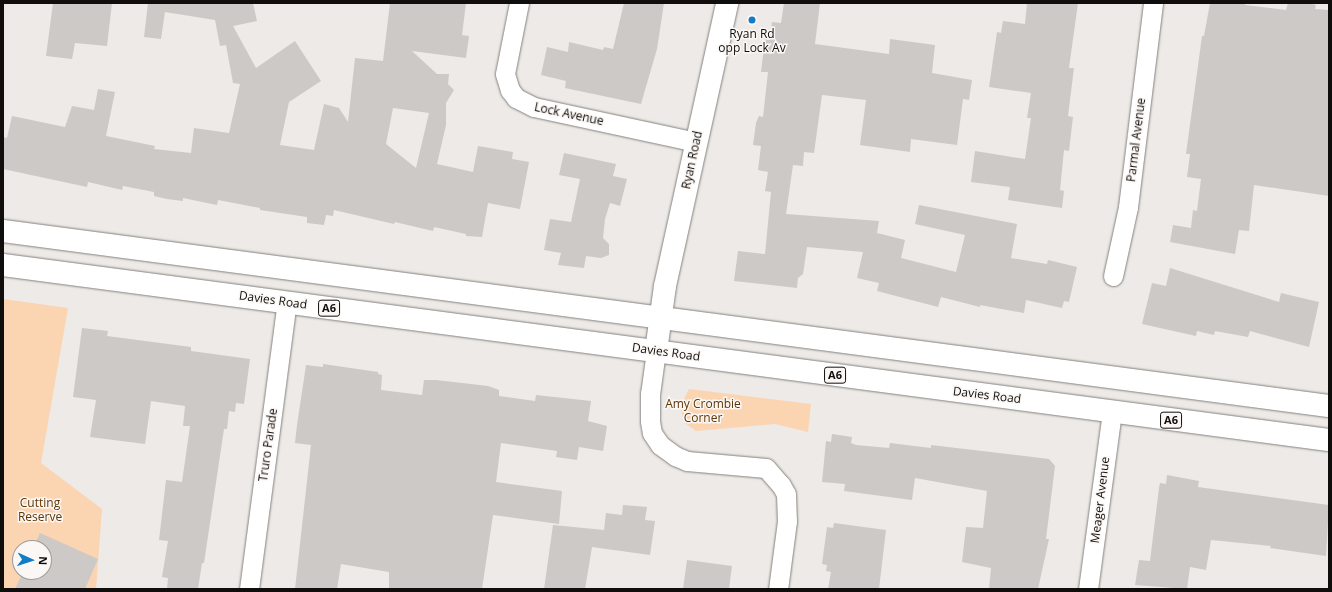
<!DOCTYPE html>
<style>
body{margin:0}
#map{position:relative;width:1332px;height:592px;overflow:hidden;background:#edeae7;font-family:"Open Sans",sans-serif}
div>[style]{position:absolute}
.green>*{inset:0;background:#fbd4b2}
.building>*{inset:0;background:#cdc9c6}
.roads{filter:drop-shadow(0 0 1px #84817e) drop-shadow(0 0 1px #84817e)}
.street>*{height:19px;margin:-9.5px;padding:0 9.5px;transform-origin:9.5px;border-radius:9.5px;background:#fff}
.secondary>*{height:22px;margin:-11px;padding:0 11px;transform-origin:11px;border-radius:11px;background:#fff}
.highway>*{height:22px;margin:-11px;padding:0 11px;transform-origin:11px;border-radius:11px;background:#fff}
.dots>*{width:11px;height:11px;translate:-50% -50%;box-sizing:border-box;border:2px solid #fbf7f4;border-radius:50%}
span{translate:-50% -50%;white-space:nowrap;text-align:center;line-height:1.15;-webkit-text-stroke:3px #fbf7f4;paint-order:stroke}
.shield-label span{padding:1px 3px;background:#fbf7f4;border:1px solid;border-radius:3px;-webkit-text-stroke-width:0}
.shield-label{font-size:11px;color:#0f0e0d;font-weight:700}
.poi-label{font-size:12px;color:#0f0e0d}
.street-label{font-size:12px;color:#0f0e0d}
.park-label{font-size:12px;color:#5f3606}
.frame{position:absolute;inset:0;border:4px solid #0f0e0d;pointer-events:none}
.north{position:absolute;left:12px;top:540px;width:40px;height:40px;box-sizing:border-box;background:#fbf7f4;border:1px solid #9d9a98;border-radius:50%;rotate:93deg;font-size:11px;font-weight:700;line-height:16px;text-align:center;color:#0f0e0d}
.north::after{content:'';display:block;margin:auto;width:14px;height:18px;background:#147cc7;clip-path:polygon(50% 0,100% 100%,50% 72%,0 100%)}
</style>
<div id="map">
<div class="green">
<i style="clip-path:polygon(evenodd,3px 299px,68px 308px,41px 463px,102px 509px,96px 589px,3px 589px,3px 299px,20px 548px,44px 548px,44px 572px,20px 572px,20px 548px)"></i>
<i style="clip-path:polygon(689px 389px,811px 404px,808px 432px,775px 424px,696px 431px,686px 424px,682px 414px,681px 405px)"></i>
</div>
<div class="building">
<i style="clip-path:polygon(53px 3px,112px 3px,107px 46px,75px 43px,72px 59px,46px 56px)"></i>
<i style="clip-path:polygon(evenodd,148px 3px,253px 3px,257px 21px,233px 26px,256px 68px,295px 41px,321px 81px,289px 102px,280px 145px,314px 150px,324px 104px,339px 108px,348px 122px,355px 58px,383px 61px,390px 3px,466px 3px,462px 35px,469px 36px,466px 58px,412px 51px,437px 74px,449px 74px,448px 84px,454px 90px,446px 103px,446px 125px,437px 164px,473px 172px,478px 146px,513px 152px,512px 159px,529px 162px,520px 209px,488px 203px,482px 237px,466px 236px,466px 234px,434px 227px,433px 231px,395px 222px,394px 224px,334px 210px,333px 216px,326px 215px,324px 225px,307px 223px,307px 217px,260px 210px,260px 208px,218px 200px,217px 205px,183px 198px,183px 201px,167px 199px,154px 196px,154px 192px,123px 186px,122px 190px,88px 182px,87px 187px,3px 169px,3px 137px,7px 138px,12px 116px,65px 127px,72px 106px,94px 110px,98px 89px,115px 92px,106px 136px,155px 146px,154px 149px,191px 153px,194px 128px,229px 133px,240px 84px,233px 83px,226px 45px,220px 46px,215px 20px,165px 12px,161px 39px,144px 37px,148px 3px,393px 108px,429px 113px,416px 168px,386px 144px,393px 108px)"></i>
<i style="clip-path:polygon(624px 3px,664px 3px,657px 49px,641px 104px,565px 88px,566px 81px,541px 75px,547px 47px,568px 52px,569px 42px,603px 50px,604px 47px,613px 49px)"></i>
<i style="clip-path:polygon(784px 3px,820px 3px,815px 44px,889px 54px,890px 39px,935px 45px,932px 73px,972px 80px,969px 100px,963px 99px,957px 145px,911px 139px,910px 152px,860px 145px,866px 100px,822px 95px,814px 153px,804px 152px,803px 166px,793px 165px,786px 214px,879px 221px,877px 233px,905px 240px,901px 258px,956px 272px,965px 235px,915px 224px,919px 205px,1017px 224px,1011px 258px,1047px 264px,1048px 260px,1077px 267px,1069px 302px,1064px 301px,1062px 308px,1026px 300px,1024px 313px,980px 305px,980px 307px,941px 297px,938px 307px,877px 291px,879px 283px,857px 278px,863px 252px,807px 247px,803px 274px,798px 278px,797px 288px,734px 281px,738px 251px,765px 254px,771px 192px,765px 191px,768px 172px,758px 170px,761px 146px,753px 145px,756px 123px,759px 116px,763px 117px,768px 72px,761px 72px,765px 39px,770px 40px,772px 22px,781px 23px)"></i>
<i style="clip-path:polygon(1027px 3px,1078px 3px,1069px 68px,1074px 68px,1068px 116px,1073px 117px,1069px 151px,1064px 150px,1060px 190px,1064px 191px,1062px 208px,1008px 200px,1010px 187px,971px 182px,975px 151px,1025px 159px,1031px 118px,1027px 118px,1031px 93px,989px 87px,997px 32px,1001px 33px,1003px 21px,1025px 24px)"></i>
<i style="clip-path:polygon(1210px 3px,1245px 3px,1245px 5px,1286px 10px,1288px 3px,1308px 3px,1316px 5px,1315px 9px,1329px 10px,1329px 196px,1254px 185px,1249px 231px,1239px 230px,1235px 254px,1170px 242px,1173px 225px,1191px 228px,1193px 210px,1197px 211px,1201px 179px,1187px 177px,1190px 154px,1186px 154px,1202px 36px,1204px 36px)"></i>
<i style="clip-path:polygon(564px 153px,616px 164px,613px 176px,627px 179px,620px 206px,610px 203px,605px 219px,603px 238px,609px 244px,609px 255px,601px 258px,586px 256px,584px 268px,558px 265px,561px 253px,544px 250px,550px 219px,571px 222px,580px 179px,559px 175px)"></i>
<i style="clip-path:polygon(1170px 268px,1279px 302px,1281px 293px,1319px 302px,1309px 347px,1250px 331px,1248px 337px,1215px 331px,1214px 335px,1197px 331px,1196px 336px,1142px 324px,1152px 283px,1166px 286px)"></i>
<i style="clip-path:polygon(82px 328px,108px 331px,107px 336px,191px 347px,191px 351px,250px 359px,244px 404px,236px 403px,235px 412px,229px 411px,227px 429px,224px 429px,204px 563px,202px 563px,198px 589px,167px 589px,168px 578px,162px 577px,168px 541px,159px 540px,166px 480px,182px 482px,190px 426px,183px 426px,185px 406px,151px 401px,145px 444px,90px 437px,96px 400px,73px 397px)"></i>
<i style="clip-path:polygon(323px 364px,378px 372px,378px 374px,382px 375px,381px 390px,422px 395px,424px 380px,436px 380px,488px 386px,499px 390px,499px 396px,535px 401px,536px 395px,591px 401px,588px 421px,607px 426px,603px 451px,579px 447px,577px 460px,556px 457px,557px 451px,501px 443px,496px 482px,562px 491px,559px 524px,493px 515px,482px 589px,389px 589px,389px 572px,341px 564px,337px 589px,295px 589px,311px 445px,295px 443px,297px 425px,306px 365px,323px 367px)"></i>
<i style="clip-path:polygon(832px 434px,852px 437px,851px 443px,856px 445px,889px 448px,890px 443px,931px 448px,931px 445px,1049px 459px,1055px 466px,1046px 539px,1049px 539px,1038px 589px,989px 589px,991px 568px,962px 562px,966px 527px,983px 528px,987px 491px,915px 478px,912px 500px,844px 491px,845px 484px,822px 482px,826px 441px,831px 442px)"></i>
<i style="clip-path:polygon(1167px 475px,1199px 481px,1198px 487px,1329px 505px,1326px 556px,1270px 548px,1271px 546px,1211px 540px,1206px 570px,1190px 567px,1187px 589px,1135px 585px,1139px 560px,1150px 561px,1159px 488px,1160px 483px,1166px 484px)"></i>
<i style="clip-path:polygon(623px 505px,647px 507px,645px 520px,655px 521px,650px 555px,592px 547px,585px 589px,544px 589px,553px 525px,604px 530px,606px 513px,622px 515px)"></i>
<i style="clip-path:polygon(834px 523px,886px 530px,879px 589px,828px 589px,831px 572px,826px 571px,827px 565px,822px 564px,827px 527px,833px 528px)"></i>
<i style="clip-path:polygon(40px 533px,98px 559px,85px 589px,15px 589px,23px 572px,44px 572px,44px 548px,33px 548px)"></i>
<i style="clip-path:polygon(687px 560px,732px 566px,729px 589px,683px 589px)"></i>
</div>
<div class="roads">
<div class="street">
<i style="left:519px;top:3px;width:72px;rotate:101.2deg"></i>
<i style="left:505px;top:74px;width:17px;rotate:73deg"></i>
<i style="left:510px;top:90px;width:10px;rotate:53deg"></i>
<i style="left:516px;top:98px;width:20px;rotate:27deg"></i>
<i style="left:534px;top:107px;width:166px;rotate:12.2deg"></i>
<i style="left:1113px;top:276px;width:71px;rotate:-77.7deg"></i>
<i style="left:1128px;top:207px;width:206px;rotate:-83deg"></i>
<i style="left:656px;top:351px;width:43px;rotate:97.9deg"></i>
<i style="left:650px;top:394px;width:27px;rotate:90deg"></i>
<i style="left:650px;top:421px;width:12px;rotate:81deg"></i>
<i style="left:652px;top:433px;width:14px;rotate:56deg"></i>
<i style="left:660px;top:445px;width:19px;rotate:36deg"></i>
<i style="left:675px;top:456px;width:13px;rotate:23deg"></i>
<i style="left:687px;top:461px;width:79px;rotate:5.1deg"></i>
<i style="left:766px;top:468px;width:23px;rotate:49deg"></i>
<i style="left:781px;top:485px;width:10px;rotate:61deg"></i>
<i style="left:786px;top:494px;width:27px;rotate:88deg"></i>
<i style="left:787px;top:521px;width:69px;rotate:97.5deg"></i>
<i style="left:249px;top:589px;width:290px;rotate:-82.5deg"></i>
<i style="left:1088px;top:589px;width:180px;rotate:-82.3deg"></i>
</div>
<div class="secondary">
<i style="left:656px;top:351px;width:66px;rotate:-82.1deg"></i>
<i style="left:665px;top:286px;width:290px;rotate:-77.6deg"></i>
</div>
<div class="highway">
<i style="left:3px;top:231px;width:1337px;rotate:7.52deg"></i>
<i style="left:3px;top:265px;width:1337px;rotate:7.52deg"></i>
</div>
</div>
<div class="dots">
<i style="left:752px;top:20px;background:#147cc7"></i>
</div>
<div class="shield-label">
<span style="left:329px;top:308px">A6</span>
<span style="left:835px;top:375px">A6</span>
<span style="left:1171px;top:420px">A6</span>
</div>
<div class="poi-label">
<span style="left:752px;top:41px">Ryan Rd<br>opp Lock Av</span>
</div>
<div class="street-label">
<span style="left:569px;top:114px;rotate:12deg">Lock Avenue</span>
<span style="left:1136px;top:140px;rotate:-83deg">Parmal Avenue</span>
<span style="left:692px;top:160px;rotate:-78deg">Ryan Road</span>
<span style="left:273px;top:300px;rotate:8deg">Davies Road</span>
<span style="left:666px;top:352px;rotate:8deg">Davies Road</span>
<span style="left:987px;top:395px;rotate:7deg">Davies Road</span>
<span style="left:268px;top:445px;rotate:-82deg">Truro Parade</span>
<span style="left:1100px;top:500px;rotate:-83deg">Meager Avenue</span>
</div>
<div class="park-label">
<span style="left:703px;top:411px">Amy Crombie<br>Corner</span>
<span style="left:40px;top:510px">Cutting<br>Reserve</span>
</div>
<div class="frame"></div>
<div class="north">N</div>
</div>
